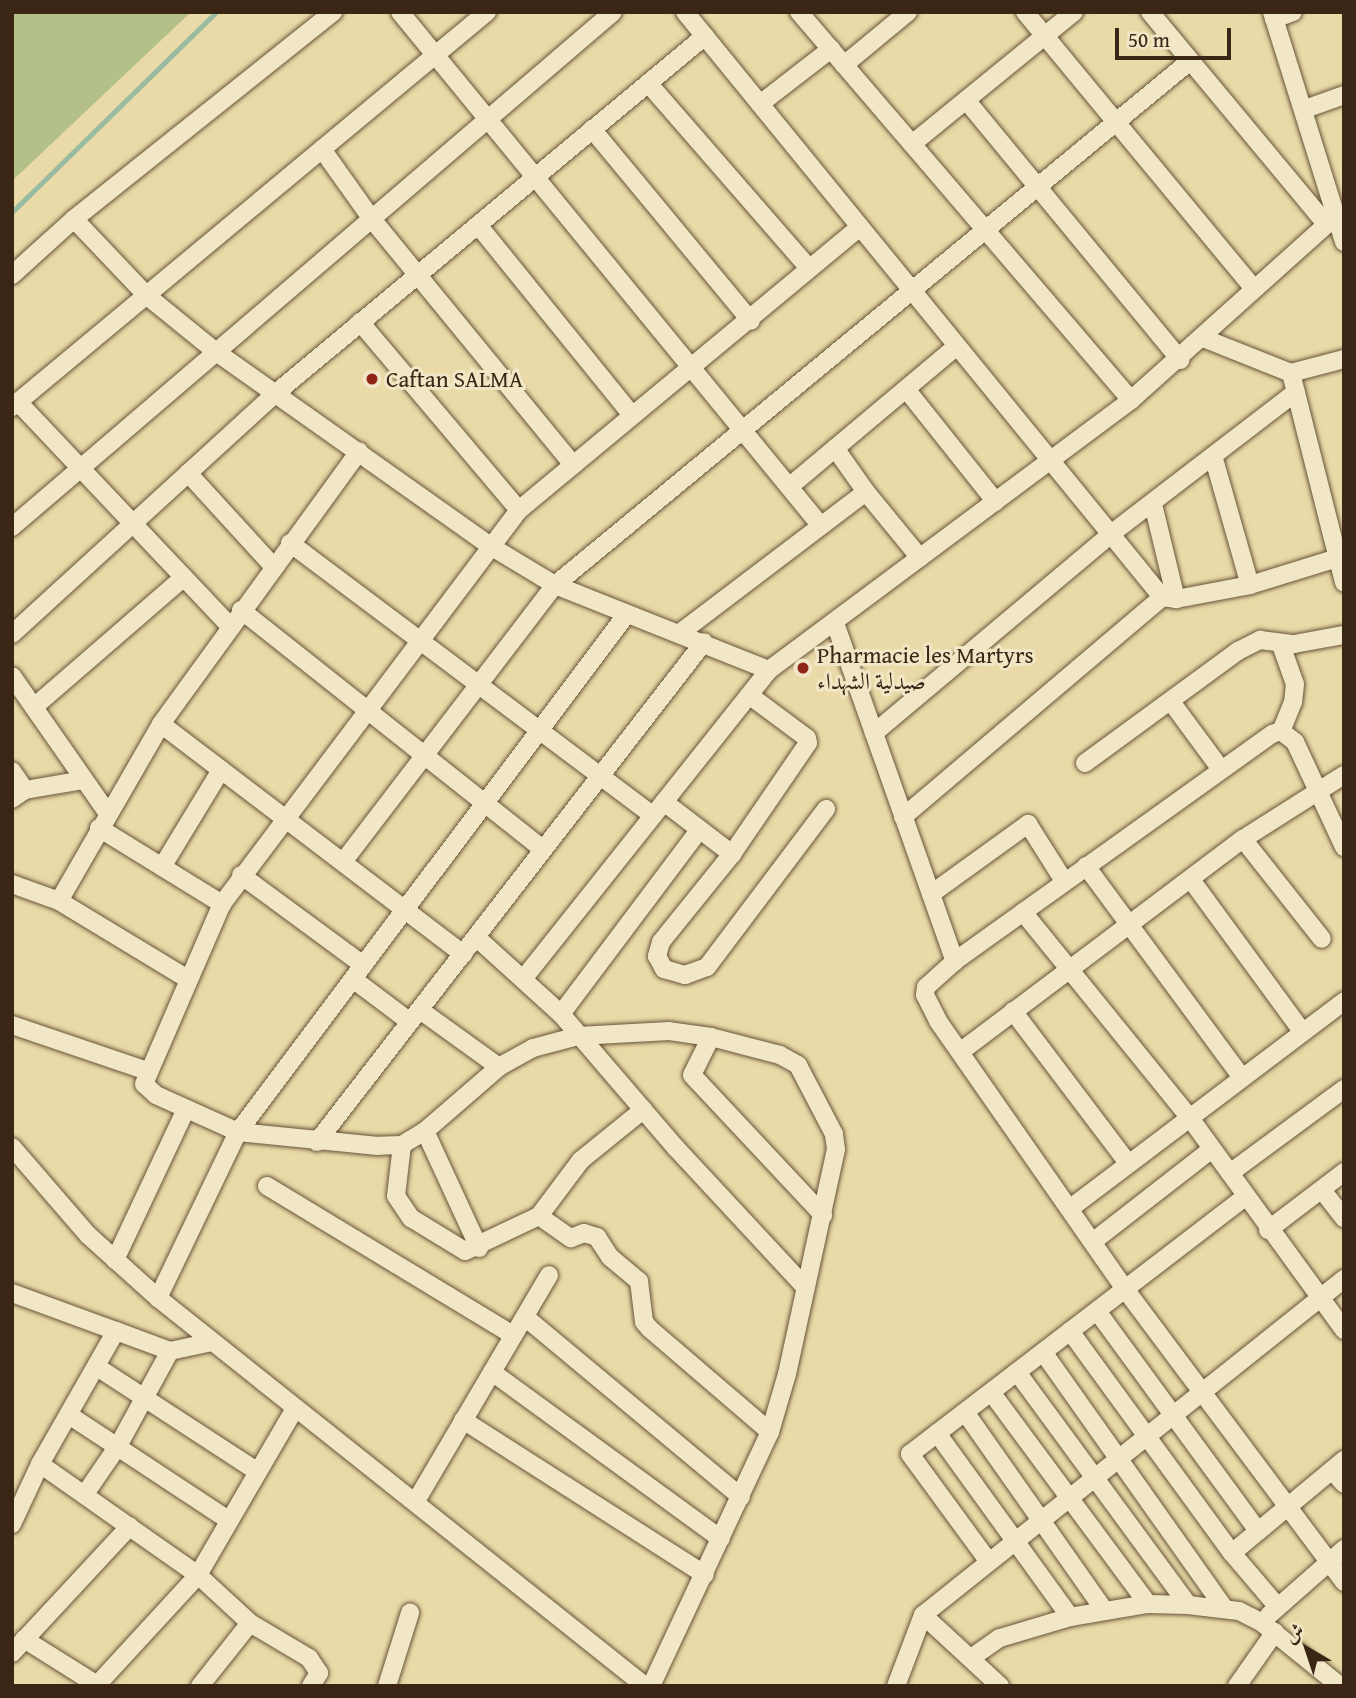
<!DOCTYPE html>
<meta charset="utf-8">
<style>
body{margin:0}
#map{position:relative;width:1356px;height:1698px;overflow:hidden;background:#eadaa7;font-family:"Gentium Book Plus",Amiri,serif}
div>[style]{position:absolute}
.green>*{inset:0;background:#b4c089}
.stream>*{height:4.5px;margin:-2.25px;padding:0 2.25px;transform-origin:2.25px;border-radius:2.25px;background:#99bba2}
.roads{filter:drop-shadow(0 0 2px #67533a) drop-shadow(0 0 2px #67533a)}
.minor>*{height:18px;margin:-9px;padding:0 9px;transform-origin:9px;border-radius:9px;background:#f1e7c6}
.dots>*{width:19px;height:19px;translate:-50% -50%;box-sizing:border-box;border:4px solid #f1e7c6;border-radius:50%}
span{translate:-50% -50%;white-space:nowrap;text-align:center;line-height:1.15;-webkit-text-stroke:6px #f1e7c6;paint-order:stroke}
.poi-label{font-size:23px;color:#3b2616}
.left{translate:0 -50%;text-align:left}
.frame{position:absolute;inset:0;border:14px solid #3b2616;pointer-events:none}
.north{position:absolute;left:1272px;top:1614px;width:70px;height:70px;-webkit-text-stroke:5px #f1e7c6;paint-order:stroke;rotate:321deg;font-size:19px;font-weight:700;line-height:28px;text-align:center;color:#3b2616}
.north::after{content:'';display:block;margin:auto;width:24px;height:32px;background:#3b2616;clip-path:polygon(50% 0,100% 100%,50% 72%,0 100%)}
.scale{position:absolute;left:1115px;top:28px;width:116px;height:32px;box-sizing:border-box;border:4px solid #3b2616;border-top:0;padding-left:9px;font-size:21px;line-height:24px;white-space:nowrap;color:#3b2616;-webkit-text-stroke:5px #f1e7c6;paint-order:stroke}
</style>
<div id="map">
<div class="green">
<i style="clip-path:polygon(12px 12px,191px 12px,12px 181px)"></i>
</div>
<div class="stream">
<i style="left:12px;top:212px;width:286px;rotate:-44.4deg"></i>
</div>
<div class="roads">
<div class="minor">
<i style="left:400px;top:12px;width:664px;rotate:50.68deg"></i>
<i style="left:685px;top:12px;width:755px;rotate:50.81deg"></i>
<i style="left:799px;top:12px;width:511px;rotate:49.45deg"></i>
<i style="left:1025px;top:12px;width:358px;rotate:50.4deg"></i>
<i style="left:1150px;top:12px;width:276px;rotate:50.3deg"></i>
<i style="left:1272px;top:12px;width:241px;rotate:72.6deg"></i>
<i style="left:1274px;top:19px;width:20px;rotate:-20deg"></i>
<i style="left:844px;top:65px;width:83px;rotate:-39.6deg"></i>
<i style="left:648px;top:83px;width:245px;rotate:49deg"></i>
<i style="left:966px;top:100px;width:337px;rotate:50.5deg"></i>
<i style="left:760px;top:104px;width:90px;rotate:-37.8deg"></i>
<i style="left:1305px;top:109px;width:41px;rotate:-19.7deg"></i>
<i style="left:592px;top:129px;width:249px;rotate:50.4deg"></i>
<i style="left:912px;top:144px;width:209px;rotate:-39.2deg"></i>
<i style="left:322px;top:149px;width:85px;rotate:54.6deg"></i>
<i style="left:371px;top:218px;width:319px;rotate:50.7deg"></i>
<i style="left:74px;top:219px;width:105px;rotate:46.5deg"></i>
<i style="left:146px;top:295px;width:89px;rotate:39.1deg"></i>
<i style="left:215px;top:351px;width:339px;rotate:35.3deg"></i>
<i style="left:492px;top:547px;width:74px;rotate:31.1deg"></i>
<i style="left:555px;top:585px;width:230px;rotate:21.7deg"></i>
<i style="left:769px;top:670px;width:452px;rotate:-36.7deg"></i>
<i style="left:1131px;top:400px;width:275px;rotate:-41.9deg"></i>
<i style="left:478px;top:225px;width:245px;rotate:51deg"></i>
<i style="left:12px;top:275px;width:84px;rotate:-42.1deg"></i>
<i style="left:74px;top:219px;width:332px;rotate:-38.6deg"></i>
<i style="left:360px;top:322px;width:246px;rotate:49.8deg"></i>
<i style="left:1203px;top:338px;width:95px;rotate:21.7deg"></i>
<i style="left:1291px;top:373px;width:55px;rotate:-14.8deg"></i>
<i style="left:1291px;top:373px;width:216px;rotate:75.8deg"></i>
<i style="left:906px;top:389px;width:144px;rotate:51.5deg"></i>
<i style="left:18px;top:402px;width:308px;rotate:46.6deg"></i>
<i style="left:12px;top:407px;width:618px;rotate:-39.75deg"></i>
<i style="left:835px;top:448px;width:54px;rotate:54.8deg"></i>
<i style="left:1214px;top:459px;width:131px;rotate:74.1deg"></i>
<i style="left:188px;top:473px;width:126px;rotate:47.6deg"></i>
<i style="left:789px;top:487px;width:219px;rotate:-40deg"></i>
<i style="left:1153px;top:504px;width:98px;rotate:76.4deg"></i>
<i style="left:12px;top:527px;width:791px;rotate:-40.59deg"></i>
<i style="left:290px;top:543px;width:454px;rotate:36.9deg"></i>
<i style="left:241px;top:610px;width:385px;rotate:38.4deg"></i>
<i style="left:835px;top:623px;width:359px;rotate:70.5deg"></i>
<i style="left:680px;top:633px;width:233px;rotate:-37.2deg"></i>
<i style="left:866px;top:492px;width:85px;rotate:50.7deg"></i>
<i style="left:12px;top:634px;width:357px;rotate:-42.4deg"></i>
<i style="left:276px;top:393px;width:558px;rotate:-39.77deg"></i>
<i style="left:1281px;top:645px;width:41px;rotate:70.3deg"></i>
<i style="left:1295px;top:684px;width:18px;rotate:96deg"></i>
<i style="left:1293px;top:702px;width:31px;rotate:112deg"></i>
<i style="left:12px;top:676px;width:166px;rotate:55.1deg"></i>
<i style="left:749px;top:695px;width:72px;rotate:36.6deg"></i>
<i style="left:807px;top:738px;width:5px;rotate:79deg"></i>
<i style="left:808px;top:743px;width:135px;rotate:124.4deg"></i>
<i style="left:732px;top:854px;width:113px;rotate:128.9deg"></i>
<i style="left:661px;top:942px;width:15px;rotate:106deg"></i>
<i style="left:657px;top:956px;width:15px;rotate:62deg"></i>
<i style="left:664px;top:969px;width:22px;rotate:16deg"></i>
<i style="left:685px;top:975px;width:23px;rotate:-20deg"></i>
<i style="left:707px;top:967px;width:198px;rotate:-53deg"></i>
<i style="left:1172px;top:703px;width:81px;rotate:53.6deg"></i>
<i style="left:34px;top:707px;width:198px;rotate:-40.9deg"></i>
<i style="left:161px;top:724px;width:380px;rotate:37.3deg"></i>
<i style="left:874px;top:733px;width:309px;rotate:-40deg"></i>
<i style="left:1111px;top:534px;width:233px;rotate:-37.5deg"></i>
<i style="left:1085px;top:763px;width:190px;rotate:-36.2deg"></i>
<i style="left:1238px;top:651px;width:25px;rotate:-27deg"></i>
<i style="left:1260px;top:640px;width:34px;rotate:7deg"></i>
<i style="left:1294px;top:644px;width:51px;rotate:-10.2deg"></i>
<i style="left:12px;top:771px;width:23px;rotate:56deg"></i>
<i style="left:12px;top:799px;width:16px;rotate:-35deg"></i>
<i style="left:25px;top:790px;width:60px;rotate:-9.6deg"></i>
<i style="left:664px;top:802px;width:86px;rotate:37.4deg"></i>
<i style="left:903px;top:817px;width:340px;rotate:-40.3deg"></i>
<i style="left:1162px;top:597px;width:14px;rotate:8deg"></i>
<i style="left:1176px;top:599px;width:75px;rotate:-10.7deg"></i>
<i style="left:1250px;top:585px;width:92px;rotate:-17.1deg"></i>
<i style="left:99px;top:828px;width:145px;rotate:31.7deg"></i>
<i style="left:1243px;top:839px;width:127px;rotate:51.7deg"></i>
<i style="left:1344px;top:847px;width:116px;rotate:-115deg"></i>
<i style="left:1295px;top:742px;width:18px;rotate:-142deg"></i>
<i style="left:1281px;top:731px;width:9px;rotate:162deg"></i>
<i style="left:1272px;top:734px;width:390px;rotate:144.4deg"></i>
<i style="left:955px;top:961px;width:39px;rotate:138deg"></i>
<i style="left:926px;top:987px;width:8px;rotate:97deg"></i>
<i style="left:925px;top:995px;width:29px;rotate:63deg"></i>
<i style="left:938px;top:1021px;width:327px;rotate:55.1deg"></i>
<i style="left:1125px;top:1289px;width:366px;rotate:53.2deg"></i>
<i style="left:343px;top:862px;width:349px;rotate:-52.6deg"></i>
<i style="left:555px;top:585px;width:823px;rotate:-39.53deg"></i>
<i style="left:1086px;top:866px;width:261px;rotate:53.6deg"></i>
<i style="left:162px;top:867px;width:114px;rotate:-58.7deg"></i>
<i style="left:241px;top:875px;width:152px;rotate:36.4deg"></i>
<i style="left:1192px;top:881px;width:185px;rotate:53.8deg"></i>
<i style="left:12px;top:884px;width:50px;rotate:19.9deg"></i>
<i style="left:59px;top:901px;width:151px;rotate:31.2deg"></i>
<i style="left:931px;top:894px;width:120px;rotate:-35.8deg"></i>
<i style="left:1028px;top:824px;width:67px;rotate:57.7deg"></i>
<i style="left:59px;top:901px;width:204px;rotate:-60deg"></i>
<i style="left:161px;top:724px;width:337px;rotate:-54deg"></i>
<i style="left:1023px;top:912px;width:265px;rotate:51deg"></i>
<i style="left:1190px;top:1118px;width:262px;rotate:54deg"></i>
<i style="left:476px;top:937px;width:115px;rotate:42.2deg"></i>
<i style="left:561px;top:1014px;width:177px;rotate:49.4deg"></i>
<i style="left:676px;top:1148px;width:190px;rotate:47.1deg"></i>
<i style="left:524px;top:978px;width:394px;rotate:-51.5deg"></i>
<i style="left:353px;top:979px;width:71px;rotate:37deg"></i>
<i style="left:420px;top:1010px;width:97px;rotate:35.8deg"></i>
<i style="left:1013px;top:1011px;width:191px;rotate:52.9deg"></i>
<i style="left:561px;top:1014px;width:230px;rotate:-53.1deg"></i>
<i style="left:12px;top:1025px;width:143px;rotate:18.8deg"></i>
<i style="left:711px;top:1037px;width:42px;rotate:116.6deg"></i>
<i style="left:692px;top:1075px;width:192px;rotate:46.9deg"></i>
<i style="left:960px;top:1052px;width:354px;rotate:-37deg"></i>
<i style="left:1243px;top:839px;width:120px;rotate:-32.4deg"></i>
<i style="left:425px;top:1131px;width:129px;rotate:65.2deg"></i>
<i style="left:317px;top:1142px;width:632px;rotate:-52.26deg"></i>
<i style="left:402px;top:1145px;width:51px;rotate:96.7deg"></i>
<i style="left:396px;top:1196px;width:27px;rotate:56deg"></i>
<i style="left:411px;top:1218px;width:63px;rotate:31.4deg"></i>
<i style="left:465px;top:1251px;width:82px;rotate:-25.3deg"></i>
<i style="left:539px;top:1216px;width:70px;rotate:-53.1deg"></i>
<i style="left:581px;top:1160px;width:80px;rotate:-38.9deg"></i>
<i style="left:12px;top:1147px;width:116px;rotate:49.2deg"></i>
<i style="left:88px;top:1235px;width:94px;rotate:42deg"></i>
<i style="left:158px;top:1298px;width:623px;rotate:38.54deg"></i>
<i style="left:1230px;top:1173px;width:142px;rotate:-36.4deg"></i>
<i style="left:267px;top:1186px;width:288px;rotate:31.2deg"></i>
<i style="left:1322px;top:1190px;width:36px;rotate:52deg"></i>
<i style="left:1072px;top:1207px;width:341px;rotate:-37.1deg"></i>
<i style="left:539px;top:1216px;width:39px;rotate:35deg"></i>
<i style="left:571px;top:1238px;width:14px;rotate:-21deg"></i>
<i style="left:584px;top:1233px;width:14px;rotate:17deg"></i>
<i style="left:597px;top:1237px;width:24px;rotate:57deg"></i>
<i style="left:610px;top:1257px;width:38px;rotate:40deg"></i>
<i style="left:639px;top:1281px;width:41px;rotate:83deg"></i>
<i style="left:644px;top:1322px;width:9px;rotate:49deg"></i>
<i style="left:650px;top:1329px;width:158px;rotate:40.6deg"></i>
<i style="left:1268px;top:1230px;width:96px;rotate:-37.3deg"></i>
<i style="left:1095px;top:1240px;width:148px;rotate:-37.9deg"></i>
<i style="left:115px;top:1260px;width:167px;rotate:-64.8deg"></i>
<i style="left:12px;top:1293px;width:111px;rotate:20.1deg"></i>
<i style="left:158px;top:1298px;width:184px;rotate:-64.3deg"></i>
<i style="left:238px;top:1132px;width:646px;rotate:-53.11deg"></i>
<i style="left:1097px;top:1311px;width:273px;rotate:53.8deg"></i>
<i style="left:525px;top:1317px;width:281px;rotate:39.8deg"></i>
<i style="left:1070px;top:1331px;width:275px;rotate:53.9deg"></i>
<i style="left:1232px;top:1553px;width:71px;rotate:49.6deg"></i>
<i style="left:1043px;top:1352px;width:315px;rotate:54.7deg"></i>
<i style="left:97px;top:1367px;width:189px;rotate:33.1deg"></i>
<i style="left:492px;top:1372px;width:283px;rotate:36.1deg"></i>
<i style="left:1017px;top:1372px;width:289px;rotate:53.7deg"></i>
<i style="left:991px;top:1392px;width:264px;rotate:53.5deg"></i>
<i style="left:965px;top:1412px;width:243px;rotate:54.9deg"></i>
<i style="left:69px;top:1415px;width:189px;rotate:33.4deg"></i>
<i style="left:463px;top:1420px;width:287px;rotate:32.6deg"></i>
<i style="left:937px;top:1433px;width:227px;rotate:54.1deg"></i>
<i style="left:40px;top:1464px;width:193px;rotate:35.1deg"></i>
<i style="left:198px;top:1575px;width:71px;rotate:42.7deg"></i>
<i style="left:250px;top:1623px;width:69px;rotate:30.7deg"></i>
<i style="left:309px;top:1658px;width:18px;rotate:56deg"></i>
<i style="left:319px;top:1673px;width:15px;rotate:122deg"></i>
<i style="left:1332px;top:1470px;width:18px;rotate:49deg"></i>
<i style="left:85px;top:1494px;width:58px;rotate:-55.5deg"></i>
<i style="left:118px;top:1446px;width:108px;rotate:-61.3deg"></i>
<i style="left:416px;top:1501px;width:262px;rotate:-59.5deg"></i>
<i style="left:12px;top:1524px;width:66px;rotate:-65deg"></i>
<i style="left:40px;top:1464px;width:153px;rotate:-60.3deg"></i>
<i style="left:116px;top:1331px;width:58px;rotate:20.3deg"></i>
<i style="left:170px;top:1351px;width:43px;rotate:-12.1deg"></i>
<i style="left:1232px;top:1553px;width:146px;rotate:-39.7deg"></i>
<i style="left:989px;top:1562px;width:134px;rotate:-126.2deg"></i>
<i style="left:910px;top:1454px;width:422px;rotate:-37.5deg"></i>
<i style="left:923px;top:1615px;width:105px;rotate:42.7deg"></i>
<i style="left:1269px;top:1615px;width:100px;rotate:-41.3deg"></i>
<i style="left:24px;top:1639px;width:89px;rotate:32.1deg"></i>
<i style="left:12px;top:1653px;width:173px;rotate:-47.1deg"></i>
<i style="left:971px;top:1658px;width:35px;rotate:-35deg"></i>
<i style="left:1000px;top:1638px;width:73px;rotate:-16.7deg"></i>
<i style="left:1070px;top:1617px;width:79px;rotate:-9.5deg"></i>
<i style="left:1148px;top:1604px;width:40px;rotate:1.4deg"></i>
<i style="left:1188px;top:1605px;width:51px;rotate:6.7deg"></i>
<i style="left:1239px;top:1611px;width:25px;rotate:27deg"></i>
<i style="left:1261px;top:1622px;width:102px;rotate:39deg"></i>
<i style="left:97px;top:1685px;width:149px;rotate:-47.4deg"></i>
<i style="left:198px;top:1575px;width:191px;rotate:-59.8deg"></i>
<i style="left:200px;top:1686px;width:80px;rotate:-51.6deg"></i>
<i style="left:387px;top:1686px;width:77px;rotate:-72.5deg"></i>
<i style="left:651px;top:1686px;width:280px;rotate:-64.9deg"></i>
<i style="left:770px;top:1432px;width:60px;rotate:-73.7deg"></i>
<i style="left:787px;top:1374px;width:230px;rotate:-77.7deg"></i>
<i style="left:836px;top:1149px;width:15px;rotate:-98deg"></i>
<i style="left:834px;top:1134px;width:78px;rotate:-117.6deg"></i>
<i style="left:798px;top:1065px;width:21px;rotate:-151deg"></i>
<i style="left:780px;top:1055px;width:71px;rotate:-165.4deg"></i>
<i style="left:711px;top:1037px;width:42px;rotate:-171.9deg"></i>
<i style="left:669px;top:1031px;width:91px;rotate:176.9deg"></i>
<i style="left:578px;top:1036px;width:47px;rotate:165.1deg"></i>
<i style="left:533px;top:1048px;width:39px;rotate:151deg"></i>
<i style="left:499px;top:1067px;width:98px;rotate:139.1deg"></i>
<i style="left:425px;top:1131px;width:27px;rotate:149deg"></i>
<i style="left:402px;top:1145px;width:24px;rotate:178deg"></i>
<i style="left:378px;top:1146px;width:141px;rotate:-174.3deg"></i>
<i style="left:238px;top:1132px;width:90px;rotate:-155.7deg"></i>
<i style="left:156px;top:1095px;width:16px;rotate:-137deg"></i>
<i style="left:144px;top:1084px;width:196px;rotate:-66.6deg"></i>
<i style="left:222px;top:904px;width:493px;rotate:-53deg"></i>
<i style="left:519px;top:510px;width:443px;rotate:-39.7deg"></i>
<i style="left:896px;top:1686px;width:76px;rotate:-69.2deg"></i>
<i style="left:923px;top:1615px;width:539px;rotate:-38.59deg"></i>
<i style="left:1237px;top:1686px;width:66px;rotate:-54.9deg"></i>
</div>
</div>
<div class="dots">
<i style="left:372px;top:379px;background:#8f2418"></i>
<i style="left:803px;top:668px;background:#8f2418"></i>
</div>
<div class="poi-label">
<span class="left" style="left:386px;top:379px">Caftan SALMA</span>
<span class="left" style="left:817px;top:668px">Pharmacie les Martyrs<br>صيدلية الشهداء</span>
</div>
<div class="frame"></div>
<div class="north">ش</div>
<div class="scale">50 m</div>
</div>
